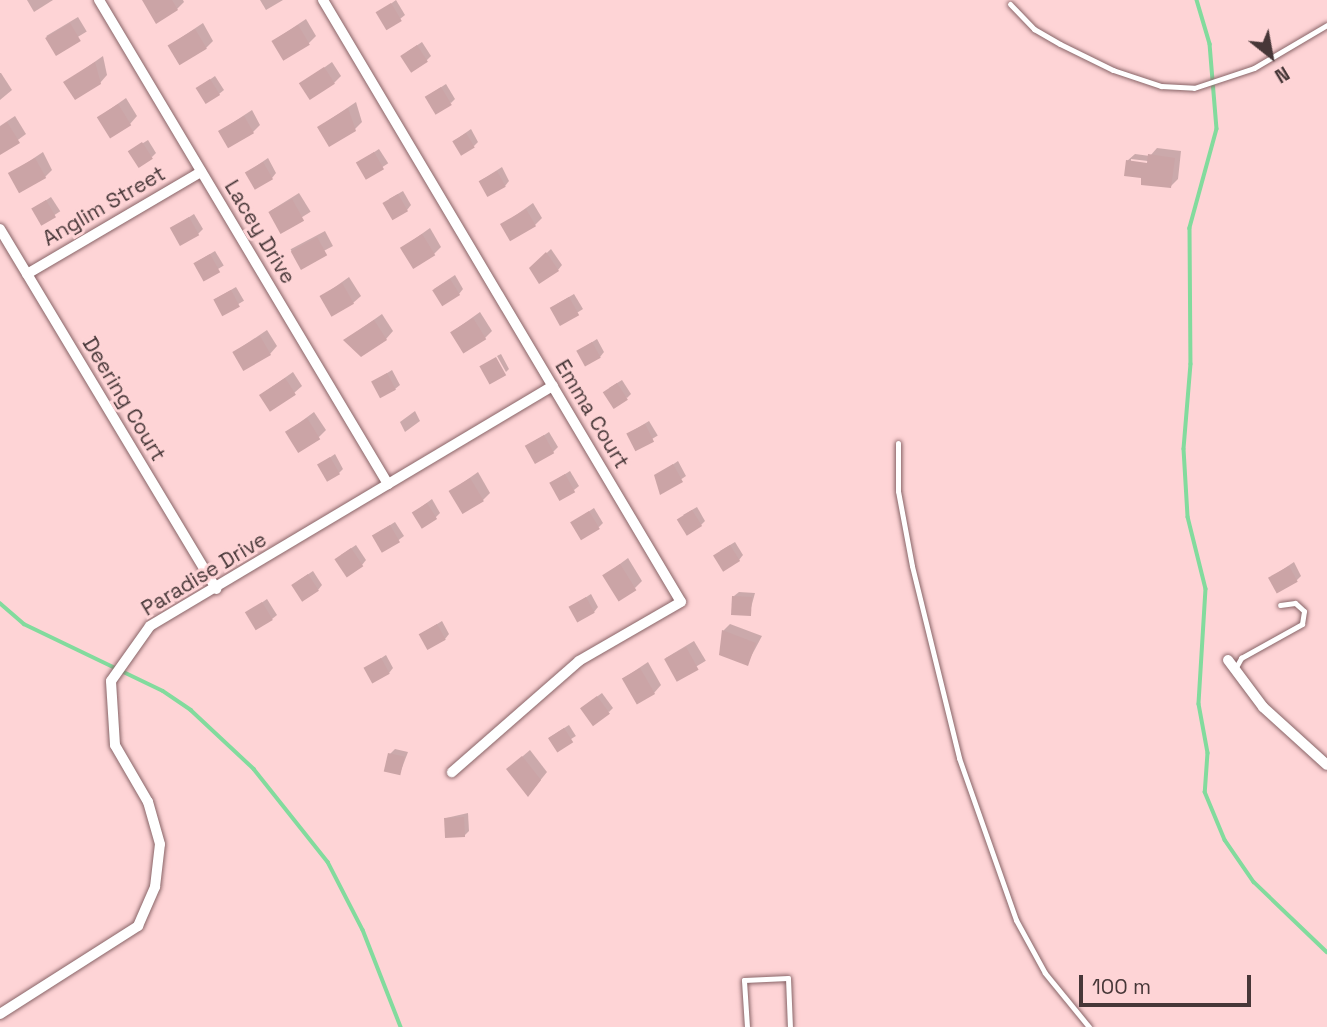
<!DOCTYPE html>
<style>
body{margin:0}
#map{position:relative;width:1327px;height:1027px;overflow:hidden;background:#fed4d6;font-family:"Space Grotesk",sans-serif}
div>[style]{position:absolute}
.shadow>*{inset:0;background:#0003;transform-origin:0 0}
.stream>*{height:3.5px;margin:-1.75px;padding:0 1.75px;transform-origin:1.75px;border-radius:1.75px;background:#82db9d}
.building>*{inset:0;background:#cba4a6;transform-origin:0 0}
.roads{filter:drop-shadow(0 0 2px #886467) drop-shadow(0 0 2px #886467)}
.lane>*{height:5px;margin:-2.5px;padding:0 2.5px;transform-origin:2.5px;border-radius:2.5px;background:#fff}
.street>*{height:10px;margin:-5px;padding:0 5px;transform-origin:5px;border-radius:5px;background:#fff}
span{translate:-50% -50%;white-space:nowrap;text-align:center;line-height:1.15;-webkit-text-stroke:6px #fed4d6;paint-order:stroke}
.street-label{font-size:21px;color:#473738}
.north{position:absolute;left:1236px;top:21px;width:70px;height:70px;-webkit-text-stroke:5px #fed4d6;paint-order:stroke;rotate:149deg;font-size:19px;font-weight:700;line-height:28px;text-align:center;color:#473738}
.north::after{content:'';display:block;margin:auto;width:24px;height:32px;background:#473738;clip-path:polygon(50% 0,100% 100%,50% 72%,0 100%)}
.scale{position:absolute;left:1079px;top:975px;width:172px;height:32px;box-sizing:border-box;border:4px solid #473738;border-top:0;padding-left:9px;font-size:21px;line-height:24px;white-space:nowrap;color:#473738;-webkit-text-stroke:5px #fed4d6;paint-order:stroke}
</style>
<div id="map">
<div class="shadow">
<i style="clip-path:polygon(27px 0,53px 0,34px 12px)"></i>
<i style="clip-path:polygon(148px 0,183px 0,184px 2px,177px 9px)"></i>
<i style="clip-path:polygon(260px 0,283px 0,266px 10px)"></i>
<i style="clip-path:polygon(396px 0,405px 15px,400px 19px,378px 13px)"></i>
<i style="left:78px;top:17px;width:17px;height:37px;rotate:59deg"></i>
<i style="clip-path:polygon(306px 19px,316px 36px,309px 43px,273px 41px)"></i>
<i style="clip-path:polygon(203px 23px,213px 41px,206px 48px,170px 45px)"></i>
<i style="clip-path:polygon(422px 42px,431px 56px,426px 61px,407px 52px)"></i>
<i style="clip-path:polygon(103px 56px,107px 75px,100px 83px,66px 82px)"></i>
<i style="clip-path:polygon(332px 62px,341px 76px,334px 83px,301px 84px)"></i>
<i style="clip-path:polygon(1px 73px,12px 90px,0 100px,0 73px)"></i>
<i style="clip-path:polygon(215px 76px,224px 90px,219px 94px,198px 88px)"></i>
<i style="clip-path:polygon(446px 84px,455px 99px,451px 103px,432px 93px)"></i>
<i style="clip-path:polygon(126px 98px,137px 116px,130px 124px,99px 117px)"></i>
<i style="clip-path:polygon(356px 102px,362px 122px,354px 130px,319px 127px)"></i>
<i style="clip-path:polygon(252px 110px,260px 125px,253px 132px,220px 131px)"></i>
<i style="clip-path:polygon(15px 116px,26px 134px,0 153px,0 126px)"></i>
<i style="clip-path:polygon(471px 129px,478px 142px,474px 146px,454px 141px)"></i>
<i style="clip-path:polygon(148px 140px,156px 153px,152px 157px,132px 150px)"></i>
<i style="clip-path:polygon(evenodd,1157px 148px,1181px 151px,1178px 179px,1170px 187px,1143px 177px,1127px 161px,1135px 154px,1150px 156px,1157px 148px,1131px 159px,1156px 162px,1156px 166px,1131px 163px,1131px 159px)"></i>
<i style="left:379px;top:149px;width:17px;height:25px;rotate:57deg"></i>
<i style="clip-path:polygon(43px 152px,52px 170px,45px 177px,10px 174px)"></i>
<i style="clip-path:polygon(268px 158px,276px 173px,272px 178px,246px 173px)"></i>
<i style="clip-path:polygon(502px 167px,509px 181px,505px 186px,480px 181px)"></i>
<i style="clip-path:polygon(403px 191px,411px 205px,407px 210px,389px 199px)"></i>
<i style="left:299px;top:193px;width:22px;height:34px;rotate:58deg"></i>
<i style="left:51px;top:197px;width:17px;height:22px;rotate:57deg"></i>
<i style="clip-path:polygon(533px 203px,542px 218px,535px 225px,502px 225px)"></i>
<i style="clip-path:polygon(194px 214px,203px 229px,198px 234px,172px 228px)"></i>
<i style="clip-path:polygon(430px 228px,441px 247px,434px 254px,402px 248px)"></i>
<i style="left:325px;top:231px;width:17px;height:39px;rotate:62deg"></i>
<i style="clip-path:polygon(551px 249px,562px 265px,558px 270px,531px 268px)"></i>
<i style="left:215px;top:251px;width:17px;height:24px;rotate:59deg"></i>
<i style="clip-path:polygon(455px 275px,463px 289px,459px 294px,434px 289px)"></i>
<i style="clip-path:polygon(349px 277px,361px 296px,353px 303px,321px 297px)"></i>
<i style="left:236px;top:287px;width:16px;height:24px;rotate:60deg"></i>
<i style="clip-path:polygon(574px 294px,583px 309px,561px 323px,557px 304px)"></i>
<i style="clip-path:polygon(480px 312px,492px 331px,485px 338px,452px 332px)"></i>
<i style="clip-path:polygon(382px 314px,393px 331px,386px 339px,345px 340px)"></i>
<i style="clip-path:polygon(267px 330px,277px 346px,270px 354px,234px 352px)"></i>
<i style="clip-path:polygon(597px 339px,604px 352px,600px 357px,578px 351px)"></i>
<i style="clip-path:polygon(501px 354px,509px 369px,506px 372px,497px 356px)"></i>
<i style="clip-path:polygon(392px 370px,400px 385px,395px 389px,373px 382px)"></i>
<i style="clip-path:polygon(293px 372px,302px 386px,294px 393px,262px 394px)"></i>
<i style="clip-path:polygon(622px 380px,631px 394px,627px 398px,609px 388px)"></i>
<i style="clip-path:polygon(415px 411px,420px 421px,405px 432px,400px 422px)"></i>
<i style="clip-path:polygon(314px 412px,326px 430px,319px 437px,287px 432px)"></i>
<i style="left:649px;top:421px;width:17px;height:25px;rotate:59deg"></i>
<i style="clip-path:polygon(549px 432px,558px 447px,553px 452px,527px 446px)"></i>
<i style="clip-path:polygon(335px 454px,343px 469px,339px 473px,319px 465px)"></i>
<i style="clip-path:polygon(678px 461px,686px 476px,661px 493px,656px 476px)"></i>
<i style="clip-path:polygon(570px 471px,579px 486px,574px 490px,551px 483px)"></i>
<i style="clip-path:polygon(478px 472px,490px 493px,483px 500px,451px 491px)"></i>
<i style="clip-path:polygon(432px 499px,440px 513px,435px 518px,413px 513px)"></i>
<i style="clip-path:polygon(697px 507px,705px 521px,701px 525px,683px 515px)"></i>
<i style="clip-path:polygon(594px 508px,603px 523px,599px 527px,573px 522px)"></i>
<i style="clip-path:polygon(395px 522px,404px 536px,384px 551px,379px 532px)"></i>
<i style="clip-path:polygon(735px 542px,743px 555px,739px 560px,720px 551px)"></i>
<i style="clip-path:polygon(356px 545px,366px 560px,362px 565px,341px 555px)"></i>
<i style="clip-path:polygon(628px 558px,642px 581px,635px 588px,605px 575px)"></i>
<i style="clip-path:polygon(1294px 562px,1301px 576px,1297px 580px,1270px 578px)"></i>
<i style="clip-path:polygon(313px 571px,322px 585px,318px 590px,298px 581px)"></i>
<i style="clip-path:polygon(739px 592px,755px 593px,749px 615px,734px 596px)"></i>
<i style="clip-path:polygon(591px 594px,598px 607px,594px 612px,571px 607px)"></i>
<i style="clip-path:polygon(267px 599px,277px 615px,272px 619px,247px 613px)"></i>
<i style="clip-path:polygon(442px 621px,449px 634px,445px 639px,421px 634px)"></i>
<i style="clip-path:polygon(730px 624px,762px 636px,747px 664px,723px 631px)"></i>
<i style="left:694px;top:641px;width:23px;height:33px;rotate:59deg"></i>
<i style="clip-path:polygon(386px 655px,393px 668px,389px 673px,366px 668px)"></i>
<i style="clip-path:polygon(648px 662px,661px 685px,654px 693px,624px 678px)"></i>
<i style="clip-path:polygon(602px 693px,613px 708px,609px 712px,587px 704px)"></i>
<i style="left:569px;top:725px;width:13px;height:24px;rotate:58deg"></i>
<i style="clip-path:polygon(395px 749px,408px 752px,400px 773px,390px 754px)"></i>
<i style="clip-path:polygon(530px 750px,547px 772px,535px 787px,516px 762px)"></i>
<i style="clip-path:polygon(468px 813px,469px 831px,464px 836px,446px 818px)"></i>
</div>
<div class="stream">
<i style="left:1197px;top:0;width:46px;rotate:73.5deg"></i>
<i style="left:1210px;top:44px;width:85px;rotate:85.3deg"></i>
<i style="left:1217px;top:129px;width:103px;rotate:105.3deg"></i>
<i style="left:1190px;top:228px;width:136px;rotate:89.6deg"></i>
<i style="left:1191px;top:364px;width:85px;rotate:94.7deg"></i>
<i style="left:1184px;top:449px;width:68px;rotate:86.6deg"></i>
<i style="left:1188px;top:517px;width:74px;rotate:76deg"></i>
<i style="left:1206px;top:589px;width:115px;rotate:93.5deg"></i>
<i style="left:1199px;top:704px;width:50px;rotate:79.6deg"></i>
<i style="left:1208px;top:753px;width:39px;rotate:94deg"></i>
<i style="left:1205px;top:792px;width:52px;rotate:67.4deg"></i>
<i style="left:1225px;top:840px;width:51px;rotate:55.4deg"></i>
<i style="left:1254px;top:882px;width:101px;rotate:43.8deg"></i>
<i style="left:0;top:603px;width:32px;rotate:41deg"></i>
<i style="left:24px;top:624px;width:154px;rotate:25.7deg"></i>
<i style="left:163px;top:691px;width:34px;rotate:34deg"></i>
<i style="left:191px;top:710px;width:86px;rotate:43.1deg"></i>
<i style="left:254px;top:769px;width:119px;rotate:51.5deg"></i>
<i style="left:328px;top:862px;width:76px;rotate:62.8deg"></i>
<i style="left:363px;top:930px;width:104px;rotate:68.6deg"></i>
</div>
<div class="building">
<i style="clip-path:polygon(142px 0,172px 0,178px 10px,156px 24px)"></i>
<i style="left:391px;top:3px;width:21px;height:18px;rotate:59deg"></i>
<i style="left:70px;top:23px;width:21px;height:29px;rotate:59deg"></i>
<i style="left:298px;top:25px;width:23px;height:31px;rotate:59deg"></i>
<i style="left:195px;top:29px;width:23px;height:32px;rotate:59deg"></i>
<i style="left:417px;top:45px;width:20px;height:20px;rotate:57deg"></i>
<i style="clip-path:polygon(95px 62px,101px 84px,75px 100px,63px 82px)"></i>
<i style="left:324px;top:67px;width:20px;height:30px;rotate:57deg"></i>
<i style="left:210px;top:79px;width:19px;height:17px;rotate:58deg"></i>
<i style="left:441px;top:87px;width:21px;height:19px;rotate:59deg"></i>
<i style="left:118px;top:104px;width:25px;height:25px;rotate:58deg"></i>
<i style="clip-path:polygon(348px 108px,356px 131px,329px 147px,317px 127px)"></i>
<i style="left:244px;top:116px;width:20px;height:30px;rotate:60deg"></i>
<i style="clip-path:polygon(7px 122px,20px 143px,0 155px,0 127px)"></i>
<i style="left:466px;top:133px;width:17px;height:16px;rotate:59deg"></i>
<i style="left:142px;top:142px;width:20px;height:17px;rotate:57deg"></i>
<i style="left:374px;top:152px;width:20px;height:21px;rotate:60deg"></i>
<i style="clip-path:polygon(1148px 154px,1175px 158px,1171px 188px,1141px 185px,1141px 178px,1124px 176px,1126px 160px,1147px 163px)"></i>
<i style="left:35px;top:158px;width:23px;height:31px;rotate:61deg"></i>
<i style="left:263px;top:162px;width:20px;height:21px;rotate:60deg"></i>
<i style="left:497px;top:171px;width:18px;height:21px;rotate:61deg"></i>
<i style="left:398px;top:194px;width:20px;height:18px;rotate:60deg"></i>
<i style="left:292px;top:199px;width:25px;height:27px;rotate:61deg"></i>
<i style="left:46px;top:200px;width:20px;height:17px;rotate:60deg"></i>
<i style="left:526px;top:209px;width:20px;height:30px;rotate:60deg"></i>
<i style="left:189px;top:217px;width:21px;height:22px;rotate:61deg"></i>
<i style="left:422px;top:234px;width:25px;height:26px;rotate:58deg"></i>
<i style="left:317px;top:237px;width:21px;height:30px;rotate:61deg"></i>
<i style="clip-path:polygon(546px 252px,559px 271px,539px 284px,529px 268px)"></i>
<i style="left:210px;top:254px;width:21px;height:19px;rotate:61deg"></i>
<i style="left:450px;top:279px;width:19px;height:21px;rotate:58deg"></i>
<i style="left:342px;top:283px;width:24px;height:26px;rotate:60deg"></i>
<i style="left:231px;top:290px;width:19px;height:20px;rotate:62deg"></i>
<i style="left:569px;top:297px;width:21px;height:22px;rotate:61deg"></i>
<i style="left:473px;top:318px;width:25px;height:27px;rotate:58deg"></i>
<i style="clip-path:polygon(374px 320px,387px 340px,361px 357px,343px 340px)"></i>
<i style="left:260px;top:336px;width:22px;height:32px;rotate:60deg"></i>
<i style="left:592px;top:342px;width:18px;height:18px;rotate:61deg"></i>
<i style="left:496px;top:357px;width:21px;height:19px;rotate:61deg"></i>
<i style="left:387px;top:373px;width:19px;height:18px;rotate:62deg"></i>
<i style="left:285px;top:378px;width:20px;height:31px;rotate:57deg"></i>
<i style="left:617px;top:383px;width:20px;height:17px;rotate:57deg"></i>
<i style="left:307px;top:418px;width:25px;height:26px;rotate:58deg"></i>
<i style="left:645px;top:424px;width:20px;height:21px;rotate:63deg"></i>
<i style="left:544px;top:435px;width:21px;height:22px;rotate:61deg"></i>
<i style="left:330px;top:457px;width:20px;height:15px;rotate:60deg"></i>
<i style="clip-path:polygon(673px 464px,683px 482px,660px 495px,654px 475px)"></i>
<i style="left:565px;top:474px;width:21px;height:18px;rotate:61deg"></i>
<i style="left:470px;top:478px;width:27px;height:25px;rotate:59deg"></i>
<i style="left:427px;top:503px;width:19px;height:18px;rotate:58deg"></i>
<i style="left:692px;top:510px;width:19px;height:18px;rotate:58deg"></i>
<i style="left:589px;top:511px;width:21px;height:22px;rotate:59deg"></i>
<i style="left:390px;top:525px;width:20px;height:21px;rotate:60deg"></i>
<i style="left:730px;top:545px;width:19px;height:20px;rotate:58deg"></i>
<i style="left:351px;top:548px;width:22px;height:20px;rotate:56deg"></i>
<i style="left:620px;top:564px;width:31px;height:21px;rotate:58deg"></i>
<i style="left:1289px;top:566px;width:18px;height:24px;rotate:61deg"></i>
<i style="left:308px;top:574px;width:20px;height:20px;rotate:57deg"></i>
<i style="left:732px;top:596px;width:20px;height:19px;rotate:3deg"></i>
<i style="left:586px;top:597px;width:18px;height:20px;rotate:61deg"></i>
<i style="left:262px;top:602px;width:21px;height:20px;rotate:59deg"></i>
<i style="left:437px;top:624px;width:18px;height:21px;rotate:61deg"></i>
<i style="clip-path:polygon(722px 630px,756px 643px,748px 666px,719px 655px)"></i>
<i style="left:686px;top:647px;width:26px;height:25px;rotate:61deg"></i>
<i style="left:381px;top:658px;width:18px;height:20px;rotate:61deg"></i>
<i style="left:640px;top:668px;width:30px;height:21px;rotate:60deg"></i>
<i style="left:597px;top:696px;width:22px;height:21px;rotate:54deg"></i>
<i style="left:564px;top:728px;width:17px;height:19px;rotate:57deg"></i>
<i style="left:388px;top:753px;width:17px;height:19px;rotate:13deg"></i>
<i style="clip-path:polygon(522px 756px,541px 780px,528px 797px,506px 769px)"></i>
<i style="left:464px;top:817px;width:20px;height:20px;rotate:87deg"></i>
</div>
<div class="roads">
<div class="lane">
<i style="left:1010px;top:4px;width:35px;rotate:46deg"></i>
<i style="left:1034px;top:29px;width:30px;rotate:30deg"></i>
<i style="left:1060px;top:44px;width:59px;rotate:26.1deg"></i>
<i style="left:1113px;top:70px;width:51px;rotate:18.4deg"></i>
<i style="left:1161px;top:86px;width:33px;rotate:3deg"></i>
<i style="left:1194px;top:88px;width:63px;rotate:-18.4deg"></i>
<i style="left:1254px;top:68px;width:85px;rotate:-30.5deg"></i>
<i style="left:898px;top:443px;width:48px;rotate:90deg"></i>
<i style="left:898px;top:491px;width:76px;rotate:79.4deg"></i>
<i style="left:912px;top:566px;width:198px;rotate:76.2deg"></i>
<i style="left:959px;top:758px;width:172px;rotate:70.6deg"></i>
<i style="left:1016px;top:920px;width:60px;rotate:61.3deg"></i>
<i style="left:1045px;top:973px;width:70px;rotate:50.8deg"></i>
<i style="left:1235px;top:669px;width:13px;rotate:-61deg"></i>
<i style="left:1241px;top:658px;width:70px;rotate:-29.1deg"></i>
<i style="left:1302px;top:624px;width:13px;rotate:-81deg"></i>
<i style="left:1304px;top:611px;width:12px;rotate:-138deg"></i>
<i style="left:1295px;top:603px;width:15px;rotate:172deg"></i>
<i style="left:747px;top:1027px;width:47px;rotate:-93.7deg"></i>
<i style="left:744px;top:980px;width:44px;rotate:-2.6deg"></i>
<i style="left:788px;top:978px;width:49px;rotate:87.7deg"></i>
</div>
<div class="street">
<i style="left:99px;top:0;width:564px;rotate:59.16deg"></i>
<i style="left:323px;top:0;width:700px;rotate:59.26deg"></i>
<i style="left:681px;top:602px;width:118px;rotate:150deg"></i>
<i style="left:579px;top:661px;width:169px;rotate:138.8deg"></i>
<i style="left:0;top:229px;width:420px;rotate:59deg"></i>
<i style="left:27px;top:274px;width:202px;rotate:-30.4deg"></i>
<i style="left:1228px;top:660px;width:59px;rotate:53.3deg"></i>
<i style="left:1263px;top:707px;width:86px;rotate:42.2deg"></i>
<i style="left:0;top:1014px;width:164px;rotate:-32.5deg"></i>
<i style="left:138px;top:926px;width:43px;rotate:-66.4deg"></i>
<i style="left:155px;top:887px;width:43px;rotate:-83.4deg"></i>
<i style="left:160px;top:844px;width:44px;rotate:-105.9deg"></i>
<i style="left:148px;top:802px;width:66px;rotate:-120.1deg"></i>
<i style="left:115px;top:745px;width:64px;rotate:-93.6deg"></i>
<i style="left:111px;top:681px;width:67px;rotate:-54.7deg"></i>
<i style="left:150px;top:626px;width:469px;rotate:-30.8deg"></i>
</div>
</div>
<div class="street-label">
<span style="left:104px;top:206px;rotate:-30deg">Anglim Street</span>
<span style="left:260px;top:232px;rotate:59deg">Lacey Drive</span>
<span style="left:124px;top:399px;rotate:59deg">Deering Court</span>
<span style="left:592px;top:414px;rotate:59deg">Emma Court</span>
<span style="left:204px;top:574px;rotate:-31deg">Paradise Drive</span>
</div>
<div class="north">N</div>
<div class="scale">100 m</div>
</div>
